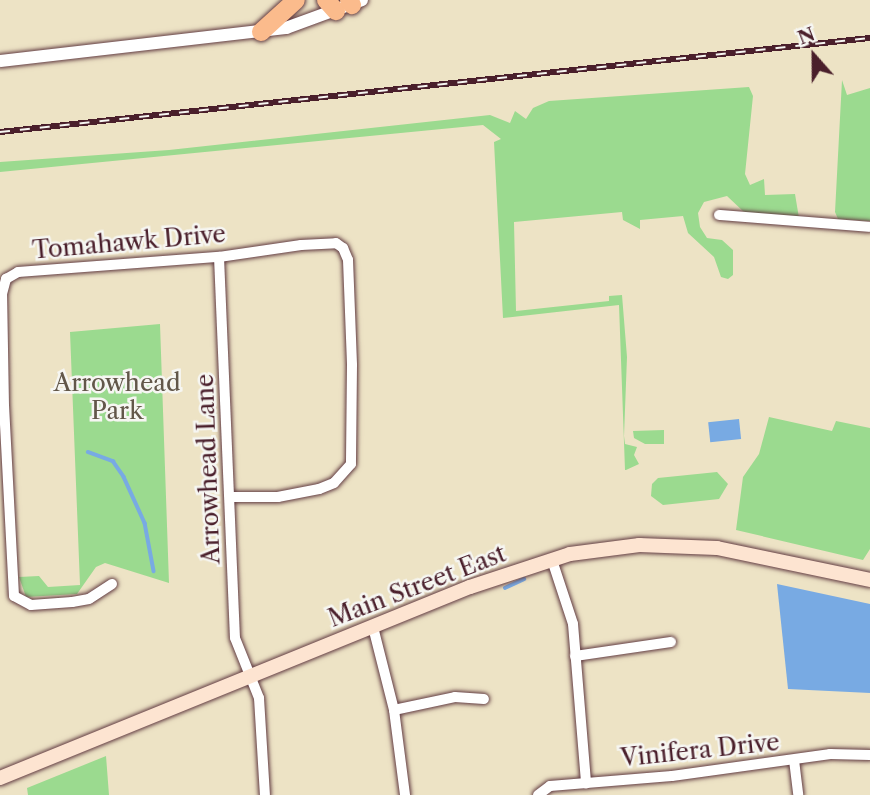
<!DOCTYPE html>
<style>
body{margin:0}
#map{position:relative;width:870px;height:795px;overflow:hidden;background:#ede3c5;font-family:"Libre Caslon Text",serif}
div>[style]{position:absolute}
.green>*{inset:0;background:#9bda8f}
.water>*{inset:0;background:#78aae3;transform-origin:0 0}
.stream>*{height:3.5px;margin:-1.75px;padding:0 1.75px;transform-origin:1.75px;border-radius:1.75px;background:#78aae3}
.roads{filter:drop-shadow(0 0 2px #623c42) drop-shadow(0 0 2px #623c42)}
.minor>*{height:10px;margin:-5px;padding:0 5px;transform-origin:5px;border-radius:5px;background:#fff}
.tertiary>*{height:12px;margin:-6px;padding:0 6px;transform-origin:6px;border-radius:6px;background:#fff}
.secondary>*{height:14px;margin:-7px;padding:0 7px;transform-origin:7px;border-radius:7px;background:#fde4d1}
.motorway>*{height:18px;margin:-9px;padding:0 9px;transform-origin:9px;border-radius:9px;background:#fbbb8c}
.rail>*{height:6px;margin-top:-3px;transform-origin:0;background:repeating-linear-gradient(90deg,#f6f6f2 0 10px,#4a1f2b 0 20px);box-sizing:border-box;border-block:2px solid #4a1f2b}
span{translate:-50% -50%;white-space:nowrap;text-align:center;line-height:1.15;-webkit-text-stroke:5px #f6f6f2;paint-order:stroke}
.street-label{font-size:24px;color:#4a1f2b}
.park-label{font-size:24px;color:#625749}
.north{position:absolute;left:779px;top:21px;width:70px;height:70px;-webkit-text-stroke:5px #f6f6f2;paint-order:stroke;rotate:339deg;font-size:19px;font-weight:700;line-height:28px;text-align:center;color:#4a1f2b}
.north::after{content:'';display:block;margin:auto;width:24px;height:32px;background:#4a1f2b;clip-path:polygon(50% 0,100% 100%,50% 72%,0 100%)}
</style>
<div id="map">
<div class="green">
<i style="clip-path:polygon(842px 80px,847px 95px,870px 88px,870px 221px,838px 219px,835px 212px)"></i>
<i style="clip-path:polygon(749px 87px,753px 96px,745px 174px,750px 185px,764px 179px,765px 195px,795px 194px,799px 218px,745px 213px,727px 196px,704px 202px,698px 213px,700px 227px,707px 238px,722px 240px,733px 250px,733px 275px,728px 279px,721px 277px,714px 257px,688px 233px,683px 216px,640px 220px,640px 229px,623px 220px,622px 212px,514px 222px,516px 311px,609px 301px,609px 296px,622px 295px,627px 357px,624px 436px,625px 444px,637px 447px,634px 455px,639px 464px,626px 470px,625px 470px,619px 305px,503px 318px,494px 142px,501px 139px,483px 125px,0 172px,0 162px,169px 150px,490px 115px,510px 123px,515px 111px,526px 119px,533px 108px,549px 101px)"></i>
<i style="clip-path:polygon(160px 324px,169px 583px,105px 563px,96px 567px,77px 594px,26px 597px,19px 577px,39px 576px,48px 587px,80px 585px,70px 332px)"></i>
<i style="clip-path:polygon(769px 417px,832px 431px,836px 421px,870px 428px,870px 549px,863px 560px,736px 530px,743px 477px,759px 454px)"></i>
<i style="clip-path:polygon(664px 430px,664px 444px,645px 444px,634px 438px,633px 431px)"></i>
<i style="clip-path:polygon(717px 472px,728px 484px,719px 499px,663px 505px,651px 496px,652px 484px,658px 478px)"></i>
<i style="clip-path:polygon(106px 756px,109px 795px,28px 795px,27px 788px)"></i>
</div>
<div class="water">
<i style="left:739px;top:419px;width:20px;height:31px;rotate:84deg"></i>
<i style="clip-path:polygon(777px 584px,870px 604px,870px 693px,788px 689px)"></i>
</div>
<div class="stream">
<i style="left:88px;top:452px;width:27px;rotate:20deg"></i>
<i style="left:113px;top:461px;width:19px;rotate:55deg"></i>
<i style="left:124px;top:477px;width:51px;rotate:65.5deg"></i>
<i style="left:145px;top:523px;width:49px;rotate:79.4deg"></i>
<i style="left:505px;top:588px;width:21px;rotate:-25deg"></i>
</div>
<div class="roads">
<div class="minor">
<i style="left:719px;top:215px;width:151px;rotate:4.5deg"></i>
<i style="left:219px;top:257px;width:381px;rotate:87.6deg"></i>
<i style="left:235px;top:638px;width:65px;rotate:68.2deg"></i>
<i style="left:259px;top:698px;width:97px;rotate:86.5deg"></i>
<i style="left:552px;top:560px;width:67px;rotate:71.8deg"></i>
<i style="left:573px;top:624px;width:160px;rotate:85.3deg"></i>
<i style="left:112px;top:584px;width:27px;rotate:147deg"></i>
<i style="left:89px;top:599px;width:17px;rotate:170deg"></i>
<i style="left:72px;top:602px;width:41px;rotate:175.8deg"></i>
<i style="left:31px;top:605px;width:19px;rotate:-152deg"></i>
<i style="left:14px;top:596px;width:190px;rotate:-93deg"></i>
<i style="left:4px;top:406px;width:112px;rotate:-91deg"></i>
<i style="left:2px;top:294px;width:16px;rotate:-75deg"></i>
<i style="left:6px;top:279px;width:14px;rotate:-30deg"></i>
<i style="left:18px;top:272px;width:202px;rotate:-4.3deg"></i>
<i style="left:219px;top:257px;width:83px;rotate:-8.3deg"></i>
<i style="left:301px;top:245px;width:35px;rotate:-3deg"></i>
<i style="left:336px;top:243px;width:9px;rotate:36deg"></i>
<i style="left:343px;top:248px;width:13px;rotate:67deg"></i>
<i style="left:348px;top:260px;width:105px;rotate:87.8deg"></i>
<i style="left:352px;top:365px;width:99px;rotate:90.6deg"></i>
<i style="left:351px;top:464px;width:25px;rotate:132deg"></i>
<i style="left:334px;top:483px;width:16px;rotate:158deg"></i>
<i style="left:319px;top:489px;width:42px;rotate:169deg"></i>
<i style="left:278px;top:497px;width:48px;rotate:180deg"></i>
<i style="left:373px;top:627px;width:86px;rotate:75.8deg"></i>
<i style="left:394px;top:710px;width:86px;rotate:82.6deg"></i>
<i style="left:575px;top:656px;width:97px;rotate:-8.3deg"></i>
<i style="left:394px;top:710px;width:62px;rotate:-12deg"></i>
<i style="left:455px;top:697px;width:29px;rotate:4deg"></i>
<i style="left:794px;top:760px;width:35px;rotate:83deg"></i>
<i style="left:538px;top:795px;width:15px;rotate:-37deg"></i>
<i style="left:550px;top:786px;width:122px;rotate:-4.7deg"></i>
<i style="left:672px;top:776px;width:160px;rotate:-7.9deg"></i>
<i style="left:830px;top:754px;width:40px;rotate:1.4deg"></i>
</div>
<div class="tertiary">
<i style="left:0;top:61px;width:288px;rotate:-6.6deg"></i>
<i style="left:286px;top:28px;width:81px;rotate:-20.2deg"></i>
</div>
<div class="secondary">
<i style="left:0;top:778px;width:507px;rotate:-22.12deg"></i>
<i style="left:470px;top:587px;width:105px;rotate:-18.3deg"></i>
<i style="left:570px;top:554px;width:70px;rotate:-7.4deg"></i>
<i style="left:639px;top:545px;width:78px;rotate:2.2deg"></i>
<i style="left:717px;top:548px;width:156px;rotate:11.8deg"></i>
</div>
<div class="motorway">
<i style="left:326px;top:0;width:15px;rotate:48deg"></i>
<i style="left:349px;top:0;width:6px;rotate:59deg"></i>
<i style="left:261px;top:32px;width:47px;rotate:-42.4deg"></i>
</div>
</div>
<div class="rail">
<i style="left:0;top:132px;width:875px;rotate:-6.17deg"></i>
</div>
<div class="street-label">
<span style="left:129px;top:242px;rotate:-5deg">Tomahawk Drive</span>
<span style="left:208px;top:469px;rotate:-92deg">Arrowhead Lane</span>
<span style="left:417px;top:586px;rotate:-21deg">Main Street East</span>
<span style="left:700px;top:750px;rotate:-6deg">Vinifera Drive</span>
</div>
<div class="park-label">
<span style="left:117px;top:397px">Arrowhead<br>Park</span>
</div>
<div class="north">N</div>
</div>
